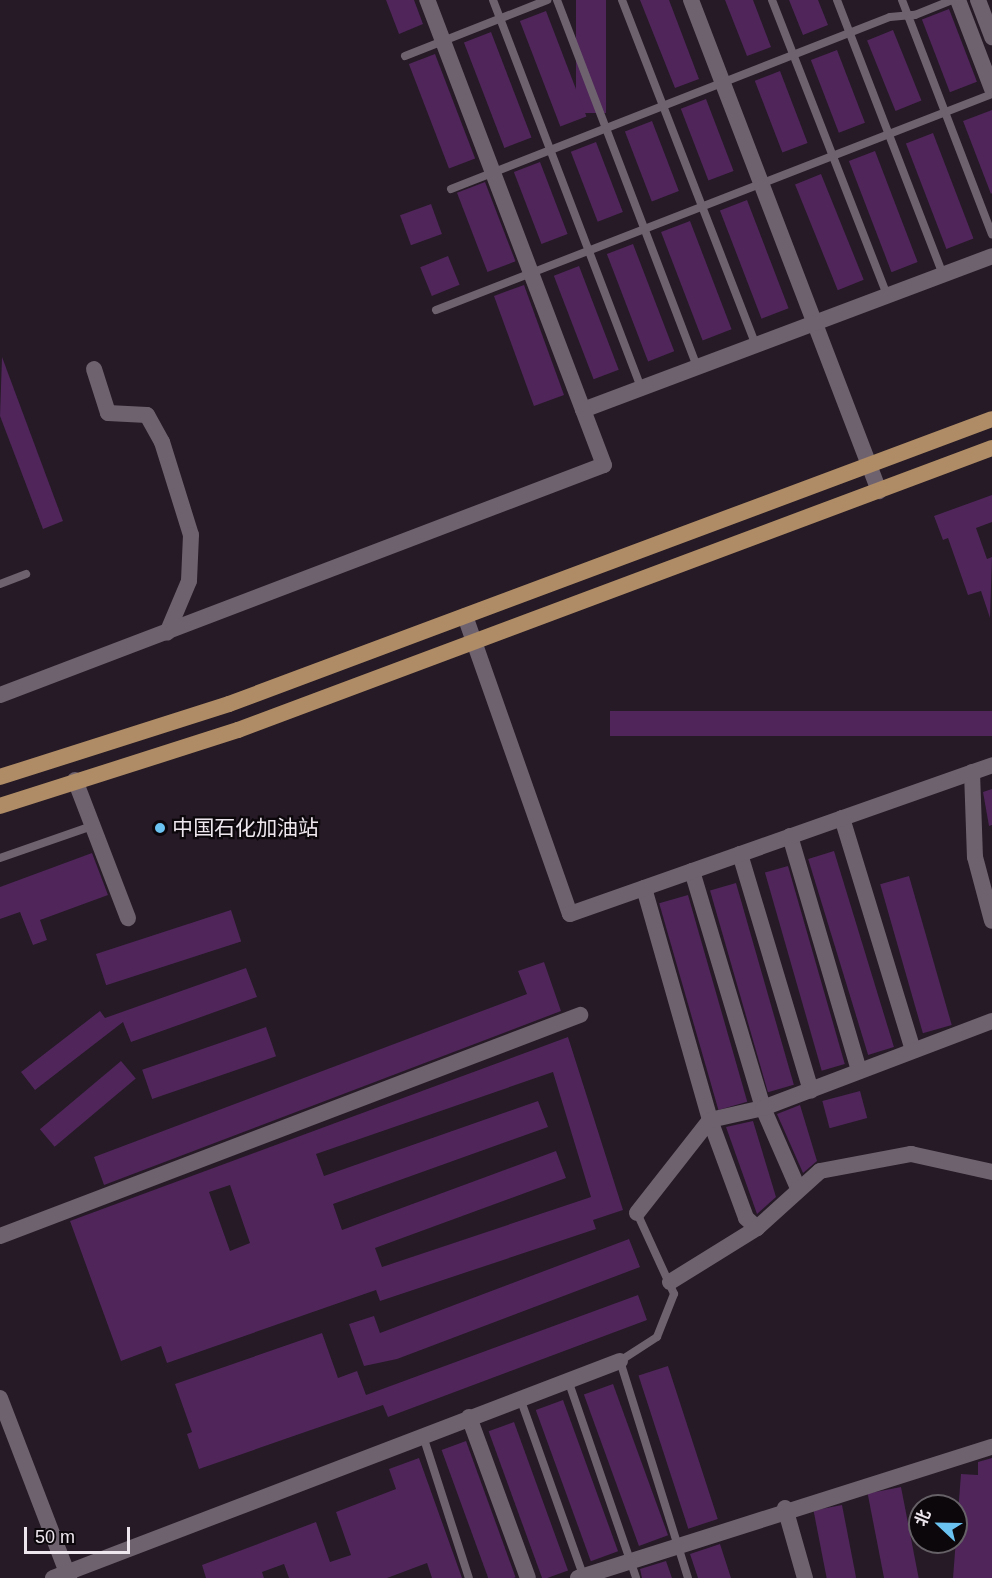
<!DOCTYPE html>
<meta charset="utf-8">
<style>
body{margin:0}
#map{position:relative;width:992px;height:1578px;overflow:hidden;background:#251a25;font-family:Helvetica,"Noto Sans SC",sans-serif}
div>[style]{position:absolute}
.building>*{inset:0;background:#4f255a;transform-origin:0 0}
.service>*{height:8px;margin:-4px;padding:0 4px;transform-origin:4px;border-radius:4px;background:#6f626f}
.minor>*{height:16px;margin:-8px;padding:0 8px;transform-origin:8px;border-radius:8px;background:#6f626f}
.tertiary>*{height:16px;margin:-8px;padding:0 8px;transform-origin:8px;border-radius:8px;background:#6f626f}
.primary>*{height:16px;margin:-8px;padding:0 8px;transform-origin:8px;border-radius:8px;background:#af8c65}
.dots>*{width:16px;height:16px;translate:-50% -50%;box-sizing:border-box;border:3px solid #0b070b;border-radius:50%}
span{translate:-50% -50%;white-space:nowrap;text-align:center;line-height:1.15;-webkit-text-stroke:4.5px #0b070b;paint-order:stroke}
.poi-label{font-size:21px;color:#efe7ee}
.left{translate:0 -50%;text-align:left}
.north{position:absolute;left:908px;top:1494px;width:60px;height:60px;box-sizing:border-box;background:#0b070b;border:2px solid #666166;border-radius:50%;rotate:292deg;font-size:16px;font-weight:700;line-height:24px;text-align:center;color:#efe7ee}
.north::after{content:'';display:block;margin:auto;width:21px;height:27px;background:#6bc3f2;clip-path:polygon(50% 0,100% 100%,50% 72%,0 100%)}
.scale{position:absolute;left:24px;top:1527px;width:106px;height:27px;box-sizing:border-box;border:3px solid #efe7ee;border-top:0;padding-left:8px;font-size:18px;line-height:21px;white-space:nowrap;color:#efe7ee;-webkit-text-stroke:4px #0b070b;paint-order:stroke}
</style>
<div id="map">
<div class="building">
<i style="clip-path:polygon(386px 0,414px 0,423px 24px,399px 34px)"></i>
<i style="left:576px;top:0;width:30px;height:113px"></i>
<i style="clip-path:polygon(640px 0,669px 0,699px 79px,675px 88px)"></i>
<i style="clip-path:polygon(725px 0,753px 0,771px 47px,747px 56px)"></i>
<i style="clip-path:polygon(789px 0,818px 0,828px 25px,803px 35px)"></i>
<i style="left:949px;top:9px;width:78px;height:29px;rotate:69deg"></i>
<i style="left:546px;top:11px;width:113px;height:28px;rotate:69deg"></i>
<i style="left:893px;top:30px;width:76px;height:28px;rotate:68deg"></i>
<i style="left:491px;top:32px;width:113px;height:29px;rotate:69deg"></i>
<i style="left:837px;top:50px;width:78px;height:28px;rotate:69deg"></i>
<i style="left:435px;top:54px;width:112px;height:28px;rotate:69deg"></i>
<i style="left:780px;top:71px;width:77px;height:27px;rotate:69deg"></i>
<i style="left:706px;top:99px;width:77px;height:27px;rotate:69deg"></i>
<i style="clip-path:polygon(992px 110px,992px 193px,991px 194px,963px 121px)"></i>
<i style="left:652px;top:121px;width:75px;height:29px;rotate:69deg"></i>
<i style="left:933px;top:133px;width:113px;height:29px;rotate:69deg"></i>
<i style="left:596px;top:142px;width:75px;height:27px;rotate:69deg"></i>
<i style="left:875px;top:151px;width:119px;height:28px;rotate:69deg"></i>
<i style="left:540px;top:162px;width:77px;height:28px;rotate:69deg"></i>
<i style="left:821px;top:174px;width:114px;height:28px;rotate:68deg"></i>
<i style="left:485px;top:182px;width:85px;height:30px;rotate:69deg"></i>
<i style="left:747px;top:200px;width:116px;height:29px;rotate:69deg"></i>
<i style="left:431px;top:204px;width:32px;height:33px;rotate:70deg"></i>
<i style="left:690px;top:221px;width:116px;height:31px;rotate:69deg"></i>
<i style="left:633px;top:244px;width:115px;height:28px;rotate:69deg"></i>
<i style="left:448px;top:256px;width:31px;height:30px;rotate:68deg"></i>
<i style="left:579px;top:266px;width:111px;height:27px;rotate:69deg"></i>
<i style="left:524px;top:285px;width:117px;height:32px;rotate:70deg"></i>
<i style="clip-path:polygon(2px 357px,63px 521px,43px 529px,0 416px)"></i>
<i style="clip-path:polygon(992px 495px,992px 522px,976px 528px,987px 559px,992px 557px,990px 618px,981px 591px,968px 595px,948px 538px,943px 540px,934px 516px)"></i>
<i style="left:992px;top:711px;width:25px;height:382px;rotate:90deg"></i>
<i style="clip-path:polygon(992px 789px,992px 825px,989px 826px,983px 792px)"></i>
<i style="left:834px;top:851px;width:205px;height:27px;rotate:73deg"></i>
<i style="clip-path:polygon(92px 853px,108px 895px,40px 920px,47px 940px,33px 945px,20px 912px,0 919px,0 887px)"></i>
<i style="left:788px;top:866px;width:206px;height:24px;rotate:74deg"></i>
<i style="left:909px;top:876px;width:155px;height:30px;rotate:74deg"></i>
<i style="left:736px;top:883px;width:210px;height:27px;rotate:74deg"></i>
<i style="left:688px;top:895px;width:215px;height:30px;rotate:74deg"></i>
<i style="left:231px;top:910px;width:33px;height:142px;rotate:72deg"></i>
<i style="clip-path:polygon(544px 962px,561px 1011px,104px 1185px,94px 1157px,527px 994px,518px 971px)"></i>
<i style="clip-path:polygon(246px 968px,257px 997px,131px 1042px,123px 1022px,35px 1090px,21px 1072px,100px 1011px,105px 1018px)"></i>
<i style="left:266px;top:1027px;width:31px;height:131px;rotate:71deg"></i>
<i style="clip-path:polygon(evenodd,568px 1037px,623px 1210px,593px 1220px,596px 1229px,380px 1301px,376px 1290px,167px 1363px,161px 1346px,121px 1361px,70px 1221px,568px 1037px,553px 1072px,591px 1197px,382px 1267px,375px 1248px,566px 1178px,556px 1151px,342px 1230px,333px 1204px,548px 1127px,538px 1101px,324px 1176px,316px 1154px,553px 1072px,568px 1037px,230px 1185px,250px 1243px,230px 1251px,209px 1192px,230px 1185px)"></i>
<i style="left:121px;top:1061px;width:23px;height:106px;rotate:50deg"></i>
<i style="left:860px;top:1091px;width:28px;height:39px;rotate:75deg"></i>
<i style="clip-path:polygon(800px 1105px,817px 1161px,803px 1173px,777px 1114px)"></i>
<i style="clip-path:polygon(753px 1121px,776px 1197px,757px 1214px,726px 1127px)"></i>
<i style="clip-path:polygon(629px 1239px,640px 1267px,397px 1359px,364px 1366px,349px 1324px,374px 1316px,380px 1333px)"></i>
<i style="clip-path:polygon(638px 1295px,647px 1320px,388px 1417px,383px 1405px,199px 1469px,187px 1434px,192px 1432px,175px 1384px,322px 1333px,338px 1378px,357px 1371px,366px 1395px)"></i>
<i style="left:668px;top:1366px;width:161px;height:31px;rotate:72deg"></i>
<i style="left:613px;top:1384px;width:161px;height:31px;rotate:70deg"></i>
<i style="left:563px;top:1400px;width:161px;height:29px;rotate:70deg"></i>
<i style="left:514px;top:1422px;width:158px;height:27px;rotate:70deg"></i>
<i style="left:466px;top:1441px;width:145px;height:26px;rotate:70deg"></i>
<i style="clip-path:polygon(419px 1458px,462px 1578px,432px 1578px,427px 1563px,387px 1578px,289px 1578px,284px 1564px,262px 1572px,264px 1578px,206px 1578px,202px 1565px,316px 1522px,330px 1562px,351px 1555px,336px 1512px,396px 1489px,389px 1469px)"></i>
<i style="clip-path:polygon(992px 1458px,992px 1578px,953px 1578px,961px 1474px,978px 1475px,978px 1462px)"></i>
<i style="left:901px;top:1487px;width:93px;height:34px;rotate:79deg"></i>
<i style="left:842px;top:1505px;width:74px;height:29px;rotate:79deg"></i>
<i style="clip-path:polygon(720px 1544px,731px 1578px,698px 1578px,690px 1554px)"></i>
<i style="clip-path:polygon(666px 1561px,672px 1578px,642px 1578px,640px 1569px)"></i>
</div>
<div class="service">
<i style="left:493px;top:0;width:415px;rotate:69.1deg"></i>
<i style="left:557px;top:0;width:393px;rotate:69.1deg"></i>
<i style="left:622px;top:0;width:370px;rotate:68.8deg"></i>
<i style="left:772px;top:0;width:317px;rotate:68.7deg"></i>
<i style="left:837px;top:0;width:294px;rotate:68.9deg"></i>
<i style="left:902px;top:0;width:251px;rotate:69deg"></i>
<i style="left:405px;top:56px;width:153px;rotate:-21.5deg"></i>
<i style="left:451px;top:189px;width:471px;rotate:-21.4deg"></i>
<i style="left:890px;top:17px;width:25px;rotate:-5deg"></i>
<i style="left:915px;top:15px;width:40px;rotate:-22deg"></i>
<i style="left:436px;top:310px;width:596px;rotate:-21.23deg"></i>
<i style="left:0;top:584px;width:28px;rotate:-21deg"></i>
<i style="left:0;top:858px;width:97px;rotate:-19.2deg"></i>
<i style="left:637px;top:1213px;width:89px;rotate:65.4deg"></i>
<i style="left:674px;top:1294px;width:46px;rotate:111.6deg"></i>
<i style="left:657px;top:1337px;width:44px;rotate:147deg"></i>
<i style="left:620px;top:1361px;width:227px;rotate:72.6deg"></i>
<i style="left:568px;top:1380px;width:209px;rotate:71deg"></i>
<i style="left:520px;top:1398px;width:191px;rotate:70.4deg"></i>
<i style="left:423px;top:1436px;width:149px;rotate:72.1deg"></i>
</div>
<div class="minor">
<i style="left:691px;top:0;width:526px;rotate:69.05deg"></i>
<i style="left:958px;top:0;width:95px;rotate:69.1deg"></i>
<i style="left:978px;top:0;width:40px;rotate:69deg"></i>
<i style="left:94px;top:369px;width:46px;rotate:72.3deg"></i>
<i style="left:108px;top:413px;width:39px;rotate:3deg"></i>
<i style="left:147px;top:415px;width:31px;rotate:61deg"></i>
<i style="left:162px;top:442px;width:97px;rotate:72.7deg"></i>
<i style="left:191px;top:535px;width:46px;rotate:92.5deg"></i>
<i style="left:189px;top:581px;width:56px;rotate:112.9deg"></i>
<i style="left:583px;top:410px;width:437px;rotate:-20.6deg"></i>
<i style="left:465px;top:616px;width:316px;rotate:70.6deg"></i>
<i style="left:0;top:695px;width:646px;rotate:-20.85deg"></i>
<i style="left:604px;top:465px;width:498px;rotate:-110.8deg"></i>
<i style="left:972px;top:772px;width:85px;rotate:88deg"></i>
<i style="left:975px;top:857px;width:66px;rotate:75.1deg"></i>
<i style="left:75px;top:780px;width:148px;rotate:69deg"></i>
<i style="left:842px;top:818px;width:243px;rotate:73deg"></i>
<i style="left:790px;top:836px;width:245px;rotate:73.6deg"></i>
<i style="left:740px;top:854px;width:247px;rotate:73.3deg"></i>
<i style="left:692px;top:871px;width:247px;rotate:73.3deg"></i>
<i style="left:763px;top:1108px;width:87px;rotate:66.4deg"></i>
<i style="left:644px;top:888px;width:241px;rotate:74.1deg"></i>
<i style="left:710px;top:1120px;width:104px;rotate:69.8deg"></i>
<i style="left:746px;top:1218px;width:15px;rotate:42deg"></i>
<i style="left:637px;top:1213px;width:118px;rotate:-51.9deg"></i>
<i style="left:710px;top:1120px;width:54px;rotate:-12.8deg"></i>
<i style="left:763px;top:1108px;width:245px;rotate:-20.8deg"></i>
<i style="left:0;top:1236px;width:621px;rotate:-20.86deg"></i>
<i style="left:670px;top:1282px;width:102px;rotate:-31.8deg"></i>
<i style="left:757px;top:1228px;width:85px;rotate:-42.1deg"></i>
<i style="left:820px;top:1171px;width:93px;rotate:-10.6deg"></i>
<i style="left:911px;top:1154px;width:83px;rotate:12.5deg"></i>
<i style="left:469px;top:1417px;width:171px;rotate:69.9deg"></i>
<i style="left:785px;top:1508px;width:73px;rotate:74.1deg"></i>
<i style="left:578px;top:1578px;width:434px;rotate:-17.6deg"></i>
</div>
<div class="tertiary">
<i style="left:570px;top:914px;width:448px;rotate:-19.4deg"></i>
<i style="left:0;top:1398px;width:193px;rotate:69deg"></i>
<i style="left:53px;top:1578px;width:607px;rotate:-20.94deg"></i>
</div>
<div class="primary">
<i style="left:0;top:777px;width:240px;rotate:-17.7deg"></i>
<i style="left:229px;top:704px;width:814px;rotate:-20.48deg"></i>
<i style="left:0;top:806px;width:250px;rotate:-17.7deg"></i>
<i style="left:238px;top:730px;width:805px;rotate:-20.51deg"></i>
</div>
<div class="dots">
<i style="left:160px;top:828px;background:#6bc3f2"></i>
</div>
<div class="poi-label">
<span class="left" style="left:172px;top:828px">中国石化加油站</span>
</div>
<div class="north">北</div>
<div class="scale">50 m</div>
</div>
